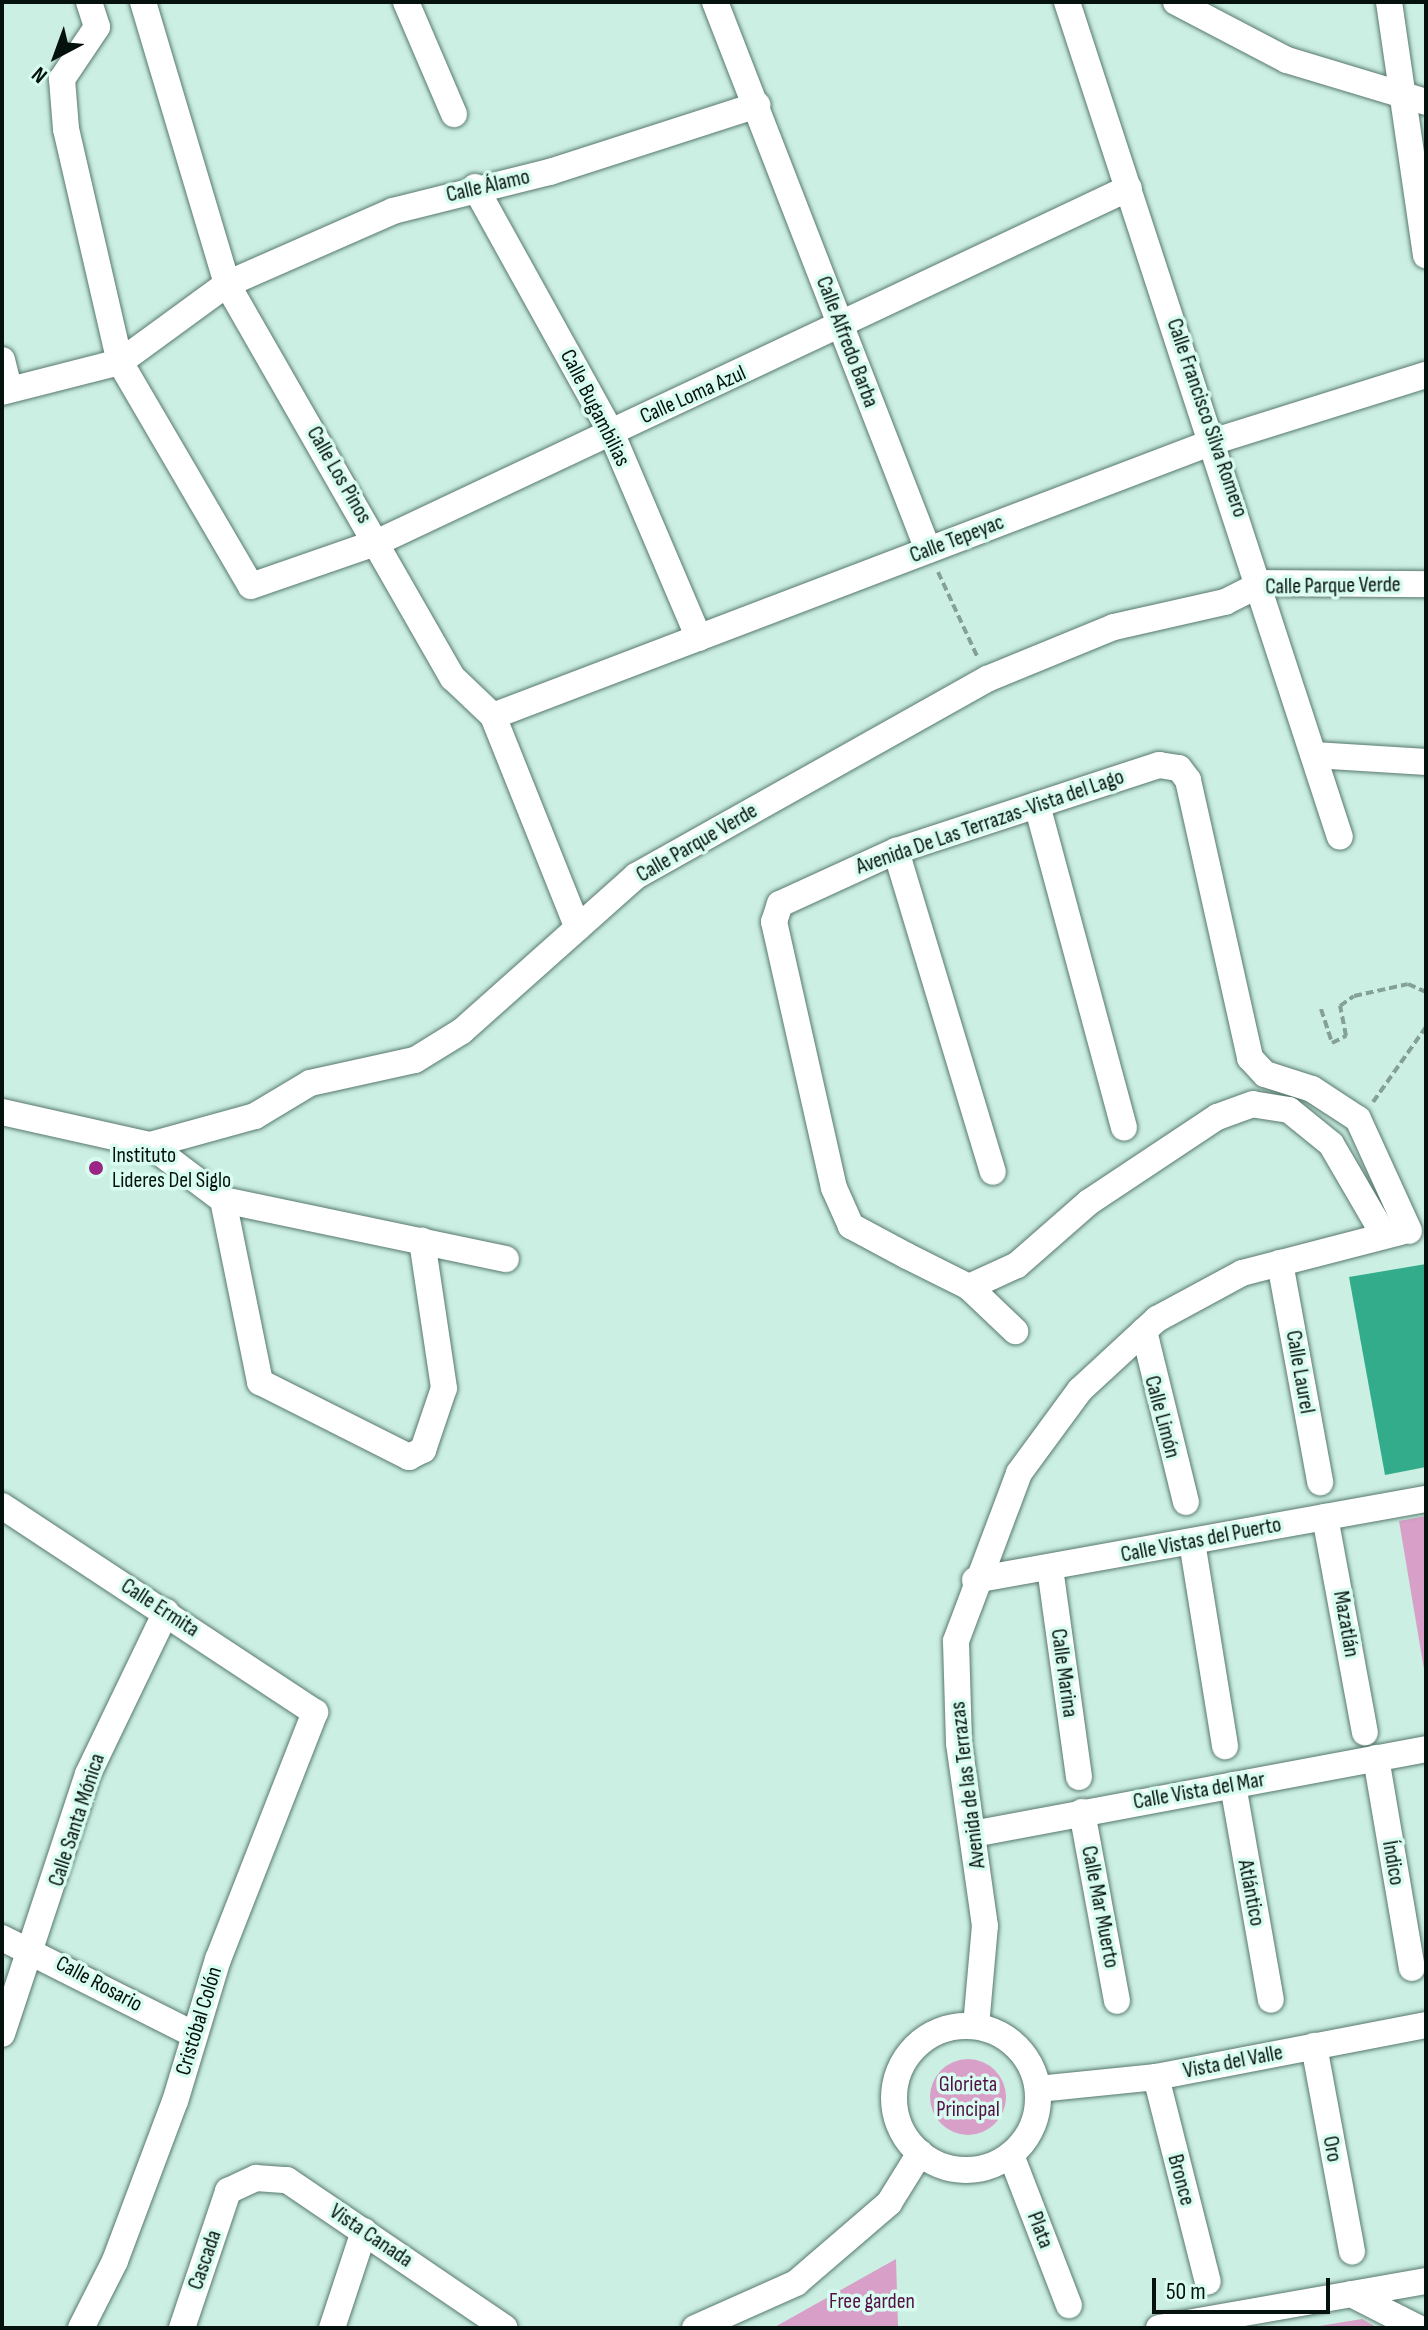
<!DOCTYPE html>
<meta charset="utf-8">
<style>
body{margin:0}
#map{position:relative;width:1428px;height:2330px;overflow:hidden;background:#cbefe2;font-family:"Sofia Sans Condensed",sans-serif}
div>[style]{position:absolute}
.green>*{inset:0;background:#d8a0c8}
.round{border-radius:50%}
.water>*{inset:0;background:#33ac8c}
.path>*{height:4px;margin-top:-2px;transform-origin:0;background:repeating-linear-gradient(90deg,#85a096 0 8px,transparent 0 12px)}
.roads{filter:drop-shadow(0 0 2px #58796d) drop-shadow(0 0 2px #58796d)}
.minor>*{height:26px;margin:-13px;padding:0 13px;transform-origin:13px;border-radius:13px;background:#fff}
.minor>.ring{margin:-13px;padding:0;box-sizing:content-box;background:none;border:26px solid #fff;border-radius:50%}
.dots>*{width:22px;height:22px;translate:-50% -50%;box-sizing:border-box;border:4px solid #d8fcef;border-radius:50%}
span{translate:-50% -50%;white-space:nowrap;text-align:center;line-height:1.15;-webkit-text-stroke:7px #d8fcef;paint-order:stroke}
.street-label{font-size:22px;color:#05110d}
.poi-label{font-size:22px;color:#05110d}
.left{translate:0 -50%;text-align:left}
.park-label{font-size:22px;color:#541147}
.frame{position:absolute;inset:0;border:4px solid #05110d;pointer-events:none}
.north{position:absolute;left:16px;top:16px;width:80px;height:80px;-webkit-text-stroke:6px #d8fcef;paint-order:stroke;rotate:221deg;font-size:22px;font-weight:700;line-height:32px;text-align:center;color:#05110d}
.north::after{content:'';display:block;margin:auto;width:28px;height:36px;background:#05110d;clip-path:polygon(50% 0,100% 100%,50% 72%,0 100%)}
.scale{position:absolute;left:1152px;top:2278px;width:178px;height:36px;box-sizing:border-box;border:4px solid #05110d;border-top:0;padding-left:10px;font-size:24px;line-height:28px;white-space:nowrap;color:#05110d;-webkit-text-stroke:6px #d8fcef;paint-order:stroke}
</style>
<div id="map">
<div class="green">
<i style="clip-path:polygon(1426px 1516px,1426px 1681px,1399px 1521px)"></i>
<i class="round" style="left:930px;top:2059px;width:76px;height:76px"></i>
<i style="clip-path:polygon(896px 2259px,898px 2328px,773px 2328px)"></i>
<i style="clip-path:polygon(1362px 2319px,1378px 2328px,1319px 2328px,1319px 2326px)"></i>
</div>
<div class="water">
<i style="clip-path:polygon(1426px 1264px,1426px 1467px,1385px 1475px,1349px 1277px)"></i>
</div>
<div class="path">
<i style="left:938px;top:572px;width:95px;rotate:65.1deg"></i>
<i style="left:1321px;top:1009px;width:36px;rotate:72deg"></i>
<i style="left:1332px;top:1043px;width:16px;rotate:-27deg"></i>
<i style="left:1346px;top:1036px;width:31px;rotate:-101deg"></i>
<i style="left:1340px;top:1006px;width:17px;rotate:-36deg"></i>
<i style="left:1354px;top:996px;width:55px;rotate:-12.5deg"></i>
<i style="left:1408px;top:984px;width:20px;rotate:24deg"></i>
<i style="left:1373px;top:1102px;width:92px;rotate:-54.8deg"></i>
</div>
<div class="roads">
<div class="minor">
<i style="left:89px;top:2px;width:26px;rotate:72deg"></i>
<i style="left:97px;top:27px;width:63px;rotate:123.9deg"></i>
<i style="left:62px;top:79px;width:50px;rotate:85.4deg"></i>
<i style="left:66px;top:129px;width:239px;rotate:77deg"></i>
<i style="left:120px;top:362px;width:259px;rotate:59.7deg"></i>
<i style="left:251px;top:586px;width:134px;rotate:-19.1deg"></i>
<i style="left:378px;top:542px;width:830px;rotate:-25.24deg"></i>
<i style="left:143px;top:2px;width:294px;rotate:73.4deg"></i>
<i style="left:227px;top:284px;width:454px;rotate:60.2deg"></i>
<i style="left:453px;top:678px;width:55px;rotate:43.5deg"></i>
<i style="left:493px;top:716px;width:228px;rotate:68.2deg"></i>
<i style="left:406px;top:2px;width:122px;rotate:66.8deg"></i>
<i style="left:715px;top:2px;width:588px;rotate:68.76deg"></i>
<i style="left:1067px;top:2px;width:878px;rotate:71.9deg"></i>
<i style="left:1176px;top:2px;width:125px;rotate:27.6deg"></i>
<i style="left:1287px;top:60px;width:145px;rotate:16.8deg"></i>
<i style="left:1389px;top:2px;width:256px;rotate:81.7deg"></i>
<i style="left:475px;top:187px;width:280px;rotate:61deg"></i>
<i style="left:611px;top:432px;width:224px;rotate:66.9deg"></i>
<i style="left:2px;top:360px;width:30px;rotate:76deg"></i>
<i style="left:2px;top:392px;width:122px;rotate:-14.3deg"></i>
<i style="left:120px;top:362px;width:132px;rotate:-36.1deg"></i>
<i style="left:227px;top:284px;width:181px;rotate:-23.7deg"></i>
<i style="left:393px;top:211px;width:162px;rotate:-14deg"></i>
<i style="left:550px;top:172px;width:218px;rotate:-17.9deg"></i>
<i style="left:493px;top:716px;width:773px;rotate:-20.85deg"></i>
<i style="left:1215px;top:441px;width:221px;rotate:-17.4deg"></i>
<i style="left:1315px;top:755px;width:111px;rotate:3.6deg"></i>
<i style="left:1037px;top:805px;width:334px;rotate:74.9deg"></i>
<i style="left:896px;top:851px;width:335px;rotate:73.2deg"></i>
<i style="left:2px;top:1112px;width:152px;rotate:12.6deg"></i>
<i style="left:150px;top:1145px;width:109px;rotate:-15.4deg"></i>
<i style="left:255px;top:1116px;width:64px;rotate:-31deg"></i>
<i style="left:310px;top:1083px;width:107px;rotate:-12.4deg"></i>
<i style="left:415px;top:1060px;width:55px;rotate:-31.7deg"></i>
<i style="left:462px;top:1031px;width:233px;rotate:-41.7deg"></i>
<i style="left:636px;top:876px;width:403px;rotate:-29.3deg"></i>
<i style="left:987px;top:679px;width:137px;rotate:-22.3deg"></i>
<i style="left:1114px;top:627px;width:114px;rotate:-12.7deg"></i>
<i style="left:1225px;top:602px;width:42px;rotate:-26.6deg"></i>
<i style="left:1263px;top:583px;width:163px;rotate:0.4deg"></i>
<i style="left:150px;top:1145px;width:91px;rotate:37deg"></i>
<i style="left:223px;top:1200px;width:289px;rotate:11.8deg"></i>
<i style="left:223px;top:1200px;width:186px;rotate:78.5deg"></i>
<i style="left:260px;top:1382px;width:167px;rotate:26.7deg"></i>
<i style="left:409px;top:1457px;width:16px;rotate:-27deg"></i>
<i style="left:423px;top:1450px;width:65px;rotate:-71.3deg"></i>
<i style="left:444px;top:1388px;width:149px;rotate:-98.5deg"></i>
<i style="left:1384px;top:1235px;width:105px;rotate:-120.2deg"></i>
<i style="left:1331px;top:1144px;width:54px;rotate:-141deg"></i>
<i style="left:1289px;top:1110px;width:36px;rotate:-171deg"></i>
<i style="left:1253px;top:1104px;width:38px;rotate:160deg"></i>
<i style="left:1217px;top:1117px;width:154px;rotate:146.4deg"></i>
<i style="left:1089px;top:1202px;width:96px;rotate:138.8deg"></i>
<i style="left:1017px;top:1265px;width:53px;rotate:155.4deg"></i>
<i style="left:969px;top:1287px;width:69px;rotate:-153.4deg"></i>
<i style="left:907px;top:1256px;width:64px;rotate:-151.8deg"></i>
<i style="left:851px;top:1226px;width:42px;rotate:-114.1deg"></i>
<i style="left:834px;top:1188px;width:273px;rotate:-102.7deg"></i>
<i style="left:774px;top:922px;width:19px;rotate:-72deg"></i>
<i style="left:780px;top:904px;width:128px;rotate:-24.6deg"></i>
<i style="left:896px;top:851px;width:277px;rotate:-18.1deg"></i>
<i style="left:1159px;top:765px;width:20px;rotate:9deg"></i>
<i style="left:1179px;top:768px;width:15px;rotate:53deg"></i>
<i style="left:1188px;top:780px;width:285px;rotate:77.4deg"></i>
<i style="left:1250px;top:1058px;width:22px;rotate:47deg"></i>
<i style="left:1265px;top:1074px;width:49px;rotate:17.7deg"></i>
<i style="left:1312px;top:1089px;width:55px;rotate:33.1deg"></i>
<i style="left:1358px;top:1119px;width:123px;rotate:65.5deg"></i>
<i style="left:1280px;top:1263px;width:223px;rotate:79.6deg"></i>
<i style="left:969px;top:1287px;width:64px;rotate:43.7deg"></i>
<i style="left:1144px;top:1331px;width:176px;rotate:76.2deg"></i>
<i style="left:2px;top:1506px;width:375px;rotate:33.4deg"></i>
<i style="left:315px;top:1712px;width:265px;rotate:111.4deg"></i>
<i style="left:218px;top:1959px;width:148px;rotate:106.8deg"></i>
<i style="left:175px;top:2101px;width:171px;rotate:110.6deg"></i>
<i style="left:115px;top:2261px;width:75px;rotate:116.9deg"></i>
<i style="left:1325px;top:1517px;width:219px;rotate:79.5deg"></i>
<i style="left:1192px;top:1542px;width:207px;rotate:80.8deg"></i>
<i style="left:1050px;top:1568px;width:211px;rotate:82.1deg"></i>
<i style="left:975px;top:1580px;width:458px;rotate:-10.2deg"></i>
<i style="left:1376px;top:1758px;width:213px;rotate:80.3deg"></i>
<i style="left:1233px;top:1785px;width:218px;rotate:80deg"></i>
<i style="left:1082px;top:1812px;width:192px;rotate:79.5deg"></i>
<i style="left:973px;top:1834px;width:461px;rotate:-10.6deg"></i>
<i style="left:2px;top:1938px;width:214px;rotate:26.7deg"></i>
<i style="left:976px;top:2026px;width:100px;rotate:-84.9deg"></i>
<i style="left:985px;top:1926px;width:185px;rotate:-98.1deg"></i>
<i style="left:959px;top:1743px;width:102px;rotate:-91.7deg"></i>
<i style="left:956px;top:1641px;width:179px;rotate:-69.4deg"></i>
<i style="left:1019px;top:1473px;width:103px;rotate:-53.7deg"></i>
<i style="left:1080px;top:1390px;width:105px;rotate:-42.7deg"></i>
<i style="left:1157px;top:1319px;width:97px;rotate:-28.4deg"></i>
<i style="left:1242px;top:1273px;width:164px;rotate:-14.5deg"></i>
<i class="ring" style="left:894px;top:2026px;width:118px;height:118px"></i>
<i style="left:2px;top:2034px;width:274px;rotate:-71.7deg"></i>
<i style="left:88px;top:1774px;width:180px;rotate:-64.3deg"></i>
<i style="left:1314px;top:2046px;width:209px;rotate:79.5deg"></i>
<i style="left:1156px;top:2077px;width:211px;rotate:75.8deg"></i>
<i style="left:1038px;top:2089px;width:119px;rotate:-5.8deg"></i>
<i style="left:1156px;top:2077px;width:275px;rotate:-10.9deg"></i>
<i style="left:1011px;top:2155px;width:161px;rotate:68.9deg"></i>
<i style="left:1351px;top:2294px;width:75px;rotate:26.9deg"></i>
<i style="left:182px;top:2328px;width:145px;rotate:-71.4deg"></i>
<i style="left:228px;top:2191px;width:31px;rotate:-25deg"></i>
<i style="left:256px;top:2178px;width:31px;rotate:4deg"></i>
<i style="left:287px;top:2180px;width:263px;rotate:34.2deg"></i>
<i style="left:332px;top:2328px;width:102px;rotate:-71.7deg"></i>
<i style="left:695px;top:2328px;width:111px;rotate:-24deg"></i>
<i style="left:796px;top:2283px;width:123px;rotate:-40.7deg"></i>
<i style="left:889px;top:2203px;width:59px;rotate:-58.2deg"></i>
<i style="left:1159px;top:2328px;width:271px;rotate:-10deg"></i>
</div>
</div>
<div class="dots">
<i style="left:96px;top:1168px;background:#9b2784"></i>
</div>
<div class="street-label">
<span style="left:488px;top:186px;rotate:-13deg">Calle Álamo</span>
<span style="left:847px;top:342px;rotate:69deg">Calle Alfredo Barba</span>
<span style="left:693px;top:395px;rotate:-24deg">Calle Loma Azul</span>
<span style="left:595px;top:408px;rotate:63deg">Calle Bugambilias</span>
<span style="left:1207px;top:418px;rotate:71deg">Calle Francisco Silva Romero</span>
<span style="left:339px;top:475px;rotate:60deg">Calle Los Pinos</span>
<span style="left:957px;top:539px;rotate:-21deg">Calle Tepeyac</span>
<span style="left:1333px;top:586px;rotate:-1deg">Calle Parque Verde</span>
<span style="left:990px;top:822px;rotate:-19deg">Avenida De Las Terrazas-Vista del Lago</span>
<span style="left:697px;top:843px;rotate:-30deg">Calle Parque Verde</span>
<span style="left:1300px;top:1372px;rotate:80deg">Calle Laurel</span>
<span style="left:1162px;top:1417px;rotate:75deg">Calle Limón</span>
<span style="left:1201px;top:1540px;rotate:-11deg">Calle Vistas del Puerto</span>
<span style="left:160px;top:1608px;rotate:33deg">Calle Ermita</span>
<span style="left:1346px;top:1624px;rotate:80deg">Mazatlán</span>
<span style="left:1064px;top:1673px;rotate:82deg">Calle Marina</span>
<span style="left:968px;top:1785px;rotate:-97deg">Avenida de las Terrazas</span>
<span style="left:1199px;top:1791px;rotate:-10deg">Calle Vista del Mar</span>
<span style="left:77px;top:1820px;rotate:-72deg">Calle Santa Mónica</span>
<span style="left:1393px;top:1863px;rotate:80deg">Índico</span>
<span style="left:1251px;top:1893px;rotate:79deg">Atlántico</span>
<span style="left:1100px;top:1907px;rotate:79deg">Calle Mar Muerto</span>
<span style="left:99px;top:1984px;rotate:28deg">Calle Rosario</span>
<span style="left:199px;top:2021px;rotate:-73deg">Cristóbal Colón</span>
<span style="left:1233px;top:2062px;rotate:-11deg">Vista del Valle</span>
<span style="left:1332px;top:2149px;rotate:79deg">Oro</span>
<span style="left:1181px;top:2180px;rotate:75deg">Bronce</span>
<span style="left:1040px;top:2230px;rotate:69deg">Plata</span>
<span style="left:371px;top:2236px;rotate:34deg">Vista Canada</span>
<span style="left:205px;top:2260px;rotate:-71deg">Cascada</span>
</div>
<div class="poi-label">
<span class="left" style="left:112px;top:1168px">Instituto<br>Lideres Del Siglo</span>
</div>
<div class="park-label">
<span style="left:968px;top:2097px">Glorieta<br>Principal</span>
<span style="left:872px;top:2302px">Free garden</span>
</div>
<div class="frame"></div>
<div class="north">N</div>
<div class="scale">50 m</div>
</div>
